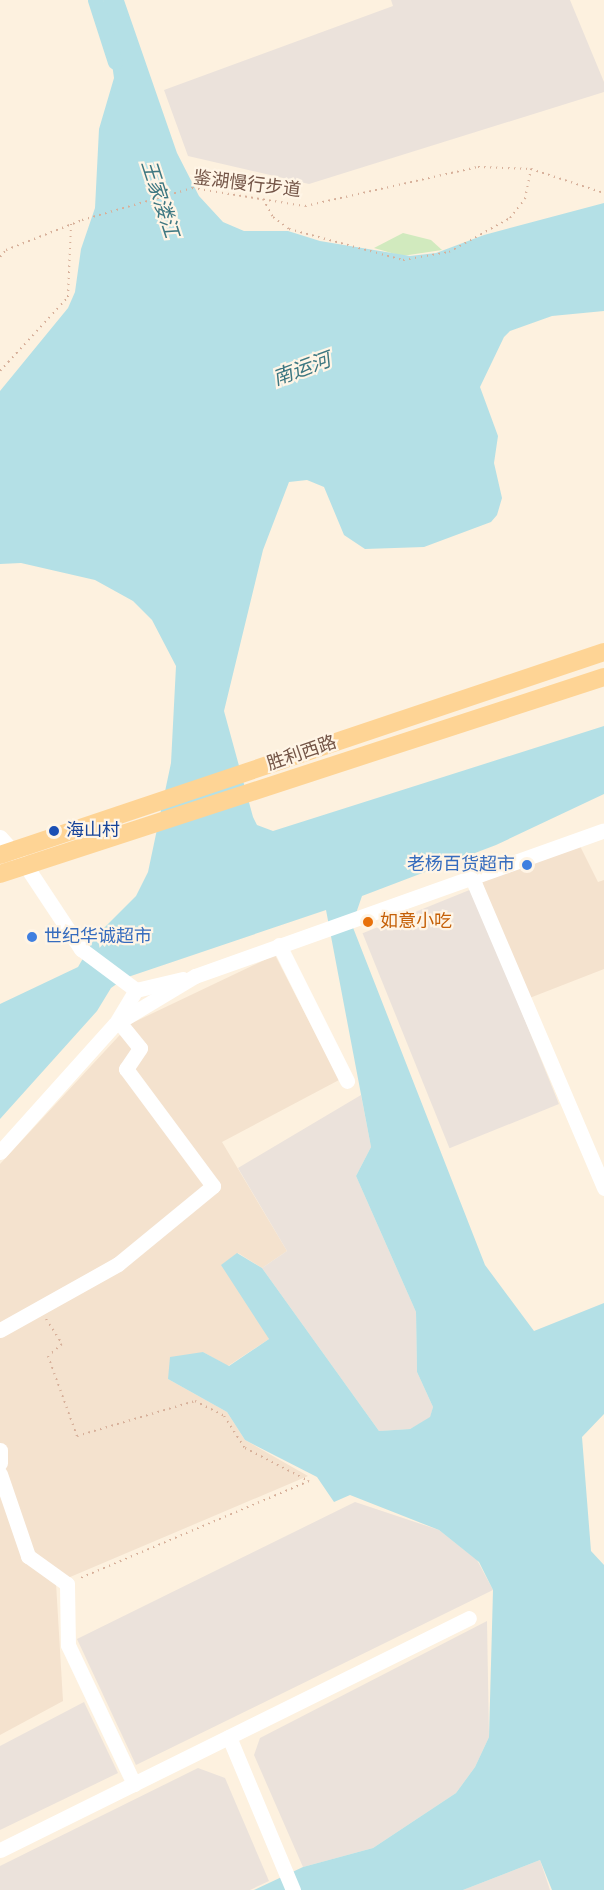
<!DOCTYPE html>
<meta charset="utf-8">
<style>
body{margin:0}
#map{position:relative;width:604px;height:1890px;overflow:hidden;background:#fdf1df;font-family:"Source Sans 3","Noto Sans SC",sans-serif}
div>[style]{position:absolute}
.residential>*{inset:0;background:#f4e2ce}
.industrial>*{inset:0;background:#ebe2db;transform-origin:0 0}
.green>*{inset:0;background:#d1eabe}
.water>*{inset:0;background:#b4e0e6}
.canal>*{height:15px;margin:-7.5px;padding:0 7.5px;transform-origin:7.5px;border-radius:7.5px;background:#b4e0e6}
.path>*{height:2px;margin-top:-1px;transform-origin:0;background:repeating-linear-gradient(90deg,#d7b09a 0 1.5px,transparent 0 6px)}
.minor>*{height:15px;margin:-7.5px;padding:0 7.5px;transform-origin:7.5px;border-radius:7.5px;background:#fff}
.major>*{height:18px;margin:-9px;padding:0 9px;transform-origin:9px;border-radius:9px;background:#fed495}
.dots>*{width:16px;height:16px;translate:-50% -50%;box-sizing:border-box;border:3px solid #fff5e6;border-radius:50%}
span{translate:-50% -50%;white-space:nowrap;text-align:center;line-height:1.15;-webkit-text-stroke:4.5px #fff5e6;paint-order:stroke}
.street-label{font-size:18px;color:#745547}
.transit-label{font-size:18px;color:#164399}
.left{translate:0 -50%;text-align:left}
.shop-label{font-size:18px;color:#366cbe}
.right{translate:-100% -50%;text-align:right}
.food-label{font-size:18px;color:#c56008}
.water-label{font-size:20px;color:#3d7781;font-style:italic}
</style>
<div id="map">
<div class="residential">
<i style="clip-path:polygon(579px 844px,598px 882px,604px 880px,604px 969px,527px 999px,482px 882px)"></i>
<i style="clip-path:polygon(275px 955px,339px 1080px,222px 1142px,287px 1251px,262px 1268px,238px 1253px,269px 1339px,228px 1366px,203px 1352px,168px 1379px,227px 1412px,245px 1440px,308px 1476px,56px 1583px,63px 1701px,0 1735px,0 1164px,130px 1024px)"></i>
</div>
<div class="industrial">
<i style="clip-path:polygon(391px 0,570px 0,604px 82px,604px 92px,309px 184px,188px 156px,164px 90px,393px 6px)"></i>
<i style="left:472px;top:889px;width:232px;height:118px;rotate:68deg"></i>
<i style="clip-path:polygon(361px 1095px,371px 1147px,356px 1176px,416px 1312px,417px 1372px,433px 1407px,430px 1418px,410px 1429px,379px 1431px,262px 1268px,287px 1251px,238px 1168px)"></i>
<i style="clip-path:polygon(355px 1502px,439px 1530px,477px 1560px,493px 1590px,136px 1765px,77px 1639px)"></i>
<i style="clip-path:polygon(487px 1621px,489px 1737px,475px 1767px,456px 1793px,373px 1848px,303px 1867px,254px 1755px,260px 1738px)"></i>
<i style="clip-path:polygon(84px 1702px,118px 1773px,0 1830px,0 1746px)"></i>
<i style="clip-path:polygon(198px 1768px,225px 1778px,269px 1881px,250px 1890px,0 1890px,0 1866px)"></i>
<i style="clip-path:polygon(540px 1860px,550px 1890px,463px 1890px)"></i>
</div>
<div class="green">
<i style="clip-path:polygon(403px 233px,431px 240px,442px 250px,402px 256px,374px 248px)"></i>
</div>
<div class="water">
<i style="clip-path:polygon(103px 0,124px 0,177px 153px,199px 196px,223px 222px,244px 231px,288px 231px,320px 241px,410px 256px,436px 253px,484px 235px,604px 203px,604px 311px,552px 316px,510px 331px,504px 337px,480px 387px,498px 436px,494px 463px,502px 498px,497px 515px,491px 522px,424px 547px,365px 549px,344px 535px,324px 487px,307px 480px,289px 482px,263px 550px,224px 711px,253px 817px,257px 825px,273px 831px,604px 726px,604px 794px,496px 845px,362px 896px,352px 925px,485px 1265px,534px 1331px,604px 1303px,604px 1414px,582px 1437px,591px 1551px,604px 1565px,604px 1890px,552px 1890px,540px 1860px,463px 1890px,254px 1890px,303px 1867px,373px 1848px,456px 1793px,475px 1767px,489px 1737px,493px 1590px,479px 1562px,439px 1530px,350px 1495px,334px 1502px,317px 1477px,245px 1440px,227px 1412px,168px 1379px,170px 1357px,203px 1352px,229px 1366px,269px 1339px,221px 1265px,237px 1253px,262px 1268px,379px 1431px,410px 1429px,430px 1417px,433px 1407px,417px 1372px,416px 1312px,356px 1176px,371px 1147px,326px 910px,125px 978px,111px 988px,97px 1011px,0 1119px,0 1004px,78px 967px,96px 936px,136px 896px,148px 872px,171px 763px,176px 666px,152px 620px,133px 601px,95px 580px,21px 563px,0 564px,0 391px,68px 308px,75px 292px,81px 249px,95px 208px,99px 129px,114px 78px)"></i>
</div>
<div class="canal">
<i style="left:95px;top:0;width:65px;rotate:72.1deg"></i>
</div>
<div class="path">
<i style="left:263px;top:199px;width:21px;rotate:61deg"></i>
<i style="left:273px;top:217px;width:20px;rotate:37deg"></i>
<i style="left:289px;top:229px;width:118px;rotate:15.2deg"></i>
<i style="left:403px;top:260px;width:47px;rotate:-9.9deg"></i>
<i style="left:449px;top:252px;width:70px;rotate:-29.1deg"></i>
<i style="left:510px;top:218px;width:24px;rotate:-52deg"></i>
<i style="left:525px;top:199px;width:31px;rotate:-79deg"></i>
<i style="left:0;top:257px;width:9px;rotate:-49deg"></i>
<i style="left:6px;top:250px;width:82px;rotate:-21.5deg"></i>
<i style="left:82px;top:220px;width:115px;rotate:-16.2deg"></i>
<i style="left:192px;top:188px;width:114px;rotate:9.1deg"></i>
<i style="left:305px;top:206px;width:177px;rotate:-12.7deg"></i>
<i style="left:478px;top:167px;width:53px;rotate:2.2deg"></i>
<i style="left:531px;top:169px;width:77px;rotate:18.2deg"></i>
<i style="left:0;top:371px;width:100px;rotate:-47.4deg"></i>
<i style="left:68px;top:297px;width:73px;rotate:-87.6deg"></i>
<i style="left:46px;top:1319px;width:30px;rotate:57deg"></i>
<i style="left:62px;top:1344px;width:18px;rotate:139deg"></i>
<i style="left:48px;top:1356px;width:85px;rotate:70.1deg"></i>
<i style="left:77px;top:1436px;width:123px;rotate:-16.5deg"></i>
<i style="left:195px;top:1401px;width:33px;rotate:27deg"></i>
<i style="left:224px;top:1416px;width:38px;rotate:57deg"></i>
<i style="left:245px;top:1448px;width:72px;rotate:27.3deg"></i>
<i style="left:309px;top:1481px;width:248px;rotate:157deg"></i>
</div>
<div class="minor">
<i style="left:0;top:837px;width:39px;rotate:48deg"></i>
<i style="left:26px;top:866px;width:100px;rotate:56.5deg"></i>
<i style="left:81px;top:949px;width:69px;rotate:36.7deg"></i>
<i style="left:472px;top:878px;width:337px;rotate:66.9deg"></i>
<i style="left:279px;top:945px;width:152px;rotate:63.4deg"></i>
<i style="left:116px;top:1023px;width:39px;rotate:-59deg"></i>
<i style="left:136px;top:990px;width:48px;rotate:-13.2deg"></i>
<i style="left:0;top:1152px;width:172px;rotate:-48.1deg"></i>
<i style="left:115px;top:1024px;width:93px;rotate:-31deg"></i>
<i style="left:195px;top:976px;width:434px;rotate:-19.6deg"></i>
<i style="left:0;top:1330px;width:135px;rotate:-29.2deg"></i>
<i style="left:118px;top:1264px;width:123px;rotate:-39.4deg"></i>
<i style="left:213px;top:1186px;width:146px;rotate:-126.6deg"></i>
<i style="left:126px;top:1069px;width:25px;rotate:-56deg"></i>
<i style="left:140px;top:1048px;width:33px;rotate:-129deg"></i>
<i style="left:0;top:1450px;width:13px;rotate:90deg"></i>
<i style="left:0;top:1474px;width:87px;rotate:71.1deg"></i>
<i style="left:28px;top:1556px;width:48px;rotate:35.7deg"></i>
<i style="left:67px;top:1584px;width:61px;rotate:89.1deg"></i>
<i style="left:68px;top:1645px;width:154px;rotate:64.6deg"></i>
<i style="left:229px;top:1737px;width:166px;rotate:67.3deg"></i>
<i style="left:0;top:1850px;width:523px;rotate:-26.32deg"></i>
</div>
<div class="major">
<i style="left:0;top:855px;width:637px;rotate:-18.58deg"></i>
<i style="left:0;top:874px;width:635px;rotate:-18.06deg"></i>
</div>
<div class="dots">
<i style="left:54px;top:831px;background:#1a4fb4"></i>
<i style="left:527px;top:865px;background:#3f7fe0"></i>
<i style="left:368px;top:922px;background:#e8710a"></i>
<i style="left:32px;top:937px;background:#3f7fe0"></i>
</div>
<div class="street-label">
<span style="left:247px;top:185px;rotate:7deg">鉴湖慢行步道</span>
<span style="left:302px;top:754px;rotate:-19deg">胜利西路</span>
</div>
<div class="transit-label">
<span class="left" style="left:66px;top:831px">海山村</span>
</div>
<div class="shop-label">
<span class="right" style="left:515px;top:865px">老杨百货超市</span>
<span class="left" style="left:44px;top:937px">世纪华诚超市</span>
</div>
<div class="food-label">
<span class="left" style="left:380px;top:922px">如意小吃</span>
</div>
<div class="water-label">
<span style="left:159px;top:199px;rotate:72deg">王家溇江</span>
<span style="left:302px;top:370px;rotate:-20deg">南运河</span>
</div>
</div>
